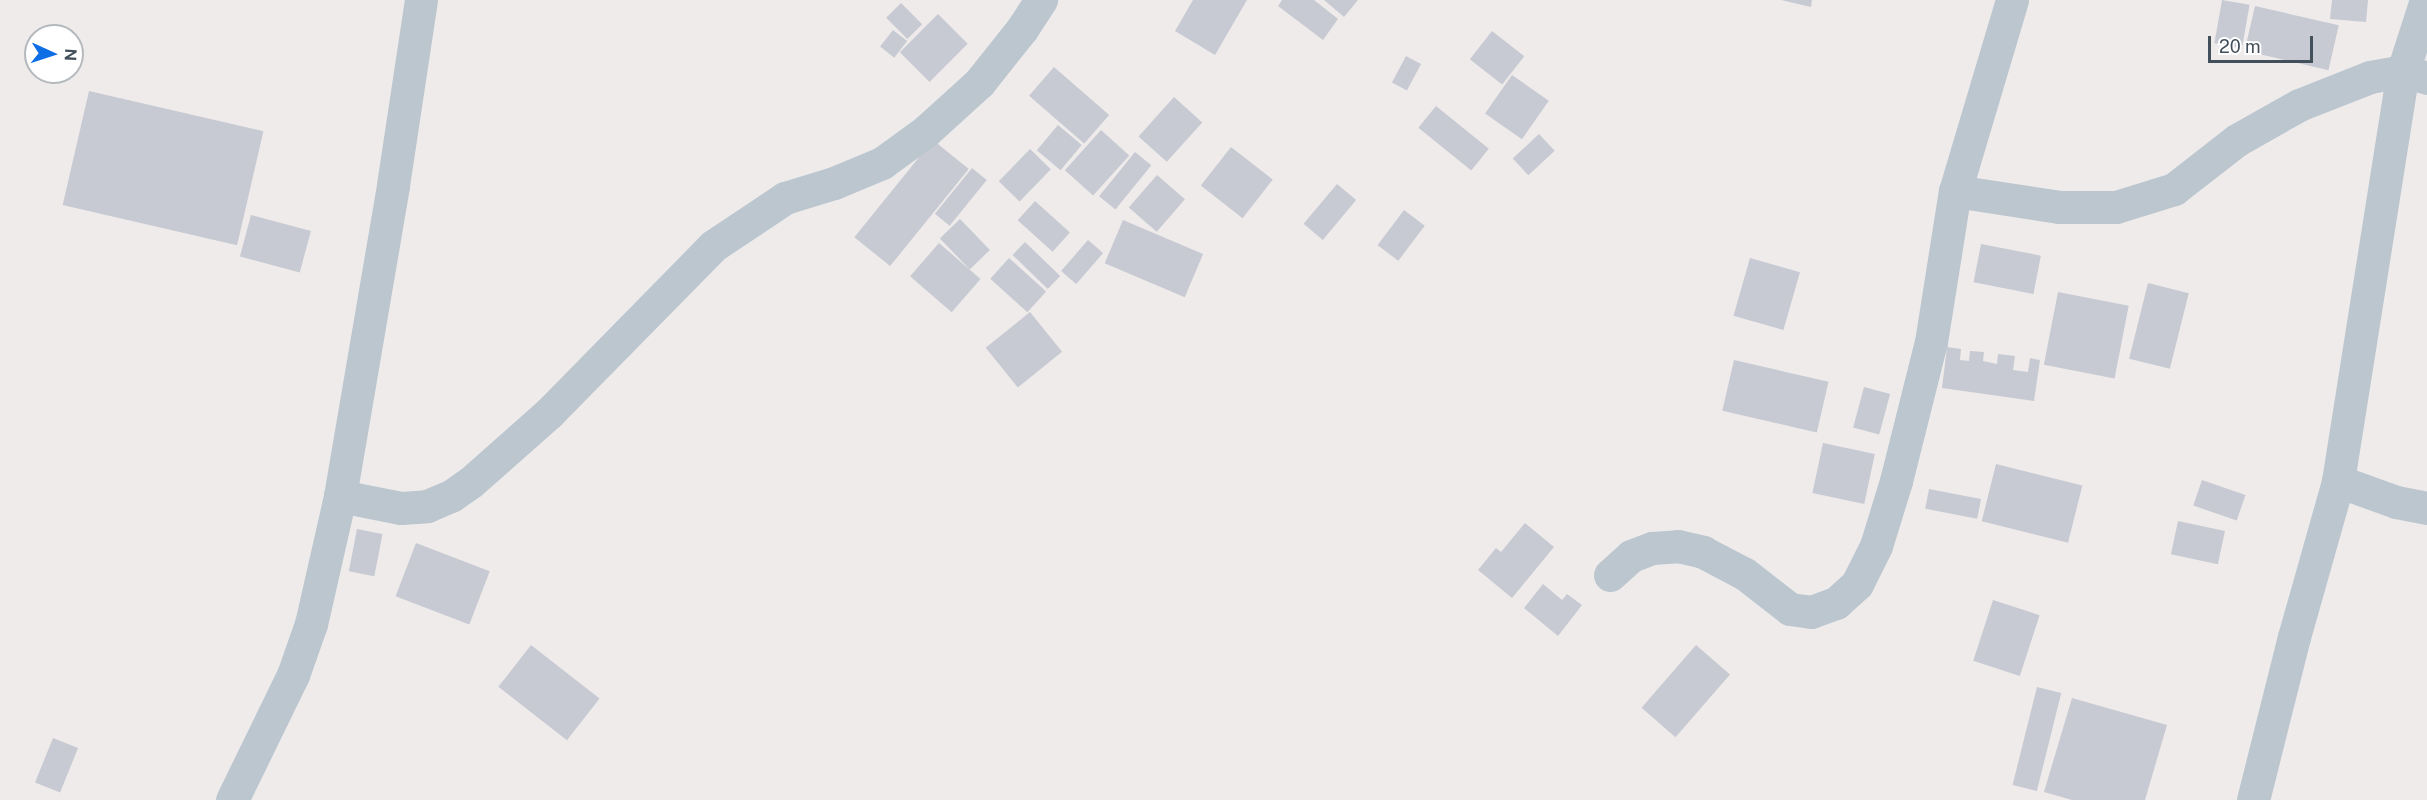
<!DOCTYPE html>
<style>
body{margin:0}
#map{position:relative;width:2427px;height:800px;overflow:hidden;background:#efebeb;font-family:"Public Sans",sans-serif}
div>[style]{position:absolute}
.building>*{inset:0;background:#c7cad2;transform-origin:0 0}
.minor>*{height:33px;margin:-16.5px;padding:0 16.5px;transform-origin:16.5px;border-radius:16.5px;background:#bbc6cf}
span{translate:-50% -50%;white-space:nowrap;text-align:center;line-height:1.15;-webkit-text-stroke:6px #fff;paint-order:stroke}
.north{position:absolute;left:24px;top:24px;width:60px;height:60px;box-sizing:border-box;background:#fff;border:2px solid #b4b9bd;border-radius:50%;rotate:93deg;font-size:16px;font-weight:700;line-height:24px;text-align:center;color:#434f5a}
.north::after{content:'';display:block;margin:auto;width:21px;height:27px;background:#0e6ee6;clip-path:polygon(50% 0,100% 100%,50% 72%,0 100%)}
.scale{position:absolute;left:2208px;top:36px;width:105px;height:27px;box-sizing:border-box;border:3px solid #434f5a;border-top:0;padding-left:8px;font-size:18px;line-height:21px;white-space:nowrap;color:#434f5a;-webkit-text-stroke:4px #fff;paint-order:stroke}
</style>
<div id="map">
<div class="building">
<i style="clip-path:polygon(1193px 0,1247px 0,1215px 55px,1175px 31px)"></i>
<i style="clip-path:polygon(1282px 0,1314px 0,1338px 19px,1323px 40px,1278px 6px)"></i>
<i style="clip-path:polygon(1324px 0,1358px 0,1344px 17px)"></i>
<i style="clip-path:polygon(1781px 0,1812px 0,1811px 7px)"></i>
<i style="left:2222px;top:0;width:28px;height:44px;rotate:10deg"></i>
<i style="clip-path:polygon(2332px 0,2368px 0,2366px 22px,2330px 19px)"></i>
<i style="left:901px;top:3px;width:30px;height:21px;rotate:45deg"></i>
<i style="left:2255px;top:6px;width:86px;height:46px;rotate:13deg"></i>
<i style="left:938px;top:14px;width:42px;height:54px;rotate:45deg"></i>
<i style="left:893px;top:30px;width:18px;height:21px;rotate:38deg"></i>
<i style="left:1492px;top:31px;width:41px;height:36px;rotate:38deg"></i>
<i style="left:1406px;top:56px;width:17px;height:30px;rotate:28deg"></i>
<i style="left:1054px;top:67px;width:73px;height:38px;rotate:41deg"></i>
<i style="left:1512px;top:75px;width:45px;height:47px;rotate:35deg"></i>
<i style="left:89px;top:91px;width:179px;height:117px;rotate:13deg"></i>
<i style="left:1174px;top:97px;width:38px;height:53px;rotate:42deg"></i>
<i style="left:1436px;top:106px;width:68px;height:28px;rotate:39deg"></i>
<i style="left:1058px;top:125px;width:31px;height:33px;rotate:40deg"></i>
<i style="left:1101px;top:130px;width:38px;height:54px;rotate:42deg"></i>
<i style="left:1539px;top:134px;width:23px;height:36px;rotate:47deg"></i>
<i style="left:933px;top:140px;width:46px;height:125px;rotate:39deg"></i>
<i style="left:1231px;top:147px;width:53px;height:49px;rotate:38deg"></i>
<i style="left:1030px;top:149px;width:29px;height:45px;rotate:44deg"></i>
<i style="left:1135px;top:152px;width:21px;height:57px;rotate:39deg"></i>
<i style="left:972px;top:168px;width:19px;height:59px;rotate:39deg"></i>
<i style="left:1157px;top:175px;width:37px;height:43px;rotate:41deg"></i>
<i style="left:1337px;top:184px;width:25px;height:52px;rotate:40deg"></i>
<i style="left:1035px;top:201px;width:47px;height:26px;rotate:42deg"></i>
<i style="left:1404px;top:210px;width:26px;height:44px;rotate:37deg"></i>
<i style="left:251px;top:215px;width:62px;height:43px;rotate:15deg"></i>
<i style="left:960px;top:219px;width:43px;height:28px;rotate:46deg"></i>
<i style="left:1123px;top:220px;width:87px;height:47px;rotate:23deg"></i>
<i style="left:1088px;top:240px;width:20px;height:41px;rotate:41deg"></i>
<i style="left:1025px;top:242px;width:49px;height:18px;rotate:44deg"></i>
<i style="left:939px;top:243px;width:55px;height:44px;rotate:41deg"></i>
<i style="left:1981px;top:244px;width:61px;height:39px;rotate:11deg"></i>
<i style="left:1009px;top:258px;width:50px;height:28px;rotate:42deg"></i>
<i style="left:1750px;top:258px;width:52px;height:60px;rotate:16deg"></i>
<i style="left:2148px;top:283px;width:42px;height:78px;rotate:14deg"></i>
<i style="left:2058px;top:292px;width:72px;height:74px;rotate:11deg"></i>
<i style="left:1030px;top:312px;width:51px;height:57px;rotate:51deg"></i>
<i style="clip-path:polygon(1947px 347px,1961px 349px,1960px 360px,1969px 361px,1970px 351px,1984px 352px,1983px 361px,1997px 364px,1998px 354px,2015px 356px,2013px 370px,2028px 372px,2030px 358px,2040px 360px,2034px 401px,1942px 388px)"></i>
<i style="left:1734px;top:360px;width:97px;height:52px;rotate:13deg"></i>
<i style="left:1864px;top:387px;width:27px;height:42px;rotate:15deg"></i>
<i style="left:1823px;top:443px;width:53px;height:51px;rotate:12deg"></i>
<i style="left:1996px;top:464px;width:89px;height:59px;rotate:14deg"></i>
<i style="left:2202px;top:480px;width:46px;height:27px;rotate:19deg"></i>
<i style="left:1929px;top:489px;width:53px;height:20px;rotate:11deg"></i>
<i style="left:2178px;top:521px;width:48px;height:34px;rotate:12deg"></i>
<i style="clip-path:polygon(1525px 523px,1554px 547px,1512px 598px,1478px 570px,1496px 548px,1501px 552px)"></i>
<i style="left:357px;top:529px;width:26px;height:43px;rotate:11deg"></i>
<i style="left:416px;top:543px;width:79px;height:57px;rotate:21deg"></i>
<i style="clip-path:polygon(1543px 584px,1562px 600px,1567px 594px,1582px 605px,1558px 636px,1524px 608px)"></i>
<i style="left:1993px;top:600px;width:49px;height:64px;rotate:18deg"></i>
<i style="left:531px;top:645px;width:87px;height:53px;rotate:38deg"></i>
<i style="left:1696px;top:645px;width:45px;height:83px;rotate:41deg"></i>
<i style="left:2037px;top:687px;width:25px;height:101px;rotate:14deg"></i>
<i style="clip-path:polygon(2072px 698px,2167px 725px,2145px 800px,2072px 800px,2044px 792px)"></i>
<i style="left:53px;top:738px;width:27px;height:48px;rotate:22deg"></i>
</div>
<div class="minor">
<i style="left:2012px;top:0;width:199px;rotate:106.6deg"></i>
<i style="left:1955px;top:191px;width:105px;rotate:8.7deg"></i>
<i style="left:2059px;top:207px;width:57px"></i>
<i style="left:2116px;top:207px;width:61px;rotate:-17.2deg"></i>
<i style="left:2174px;top:189px;width:80px;rotate:-37.9deg"></i>
<i style="left:2237px;top:140px;width:71px;rotate:-29.4deg"></i>
<i style="left:2299px;top:105px;width:76px;rotate:-21.5deg"></i>
<i style="left:2370px;top:77px;width:34px;rotate:-10deg"></i>
<i style="left:2403px;top:71px;width:25px;rotate:16deg"></i>
<i style="left:2338px;top:481px;width:62px;rotate:19.9deg"></i>
<i style="left:2396px;top:502px;width:32px;rotate:11deg"></i>
<i style="left:340px;top:496px;width:62px;rotate:11.1deg"></i>
<i style="left:401px;top:508px;width:26px;rotate:-4deg"></i>
<i style="left:427px;top:506px;width:26px;rotate:-23deg"></i>
<i style="left:451px;top:496px;width:24px;rotate:-35deg"></i>
<i style="left:471px;top:482px;width:104px;rotate:-41.5deg"></i>
<i style="left:549px;top:413px;width:234px;rotate:-45.5deg"></i>
<i style="left:713px;top:246px;width:87px;rotate:-33.7deg"></i>
<i style="left:785px;top:198px;width:51px;rotate:-17deg"></i>
<i style="left:834px;top:183px;width:52px;rotate:-22.6deg"></i>
<i style="left:882px;top:163px;width:54px;rotate:-36deg"></i>
<i style="left:926px;top:131px;width:72px;rotate:-42.2deg"></i>
<i style="left:979px;top:83px;width:69px;rotate:-51.5deg"></i>
<i style="left:1022px;top:29px;width:35px;rotate:-57deg"></i>
<i style="left:1610px;top:575px;width:28px;rotate:-42deg"></i>
<i style="left:1631px;top:556px;width:22px;rotate:-21deg"></i>
<i style="left:1652px;top:548px;width:26px;rotate:-4deg"></i>
<i style="left:1678px;top:546px;width:26px;rotate:13deg"></i>
<i style="left:1703px;top:552px;width:47px;rotate:27.6deg"></i>
<i style="left:1745px;top:574px;width:57px;rotate:37.9deg"></i>
<i style="left:1790px;top:609px;width:21px;rotate:8deg"></i>
<i style="left:1811px;top:612px;width:27px;rotate:-20deg"></i>
<i style="left:1836px;top:603px;width:28px;rotate:-42deg"></i>
<i style="left:1857px;top:584px;width:42px;rotate:-63.4deg"></i>
<i style="left:1876px;top:546px;width:68px;rotate:-72.9deg"></i>
<i style="left:1896px;top:481px;width:143px;rotate:-75.9deg"></i>
<i style="left:1931px;top:342px;width:153px;rotate:-81deg"></i>
<i style="left:232px;top:800px;width:139px;rotate:-64deg"></i>
<i style="left:293px;top:675px;width:54px;rotate:-70.6deg"></i>
<i style="left:311px;top:624px;width:131px;rotate:-77.2deg"></i>
<i style="left:340px;top:496px;width:315px;rotate:-80.3deg"></i>
<i style="left:393px;top:185px;width:187px;rotate:-81.4deg"></i>
<i style="left:2253px;top:800px;width:168px;rotate:-75.9deg"></i>
<i style="left:2294px;top:637px;width:162px;rotate:-74.2deg"></i>
<i style="left:2338px;top:481px;width:415px;rotate:-81deg"></i>
<i style="left:2403px;top:71px;width:75px;rotate:-72.1deg"></i>
</div>
<div class="north">N</div>
<div class="scale">20 m</div>
</div>
